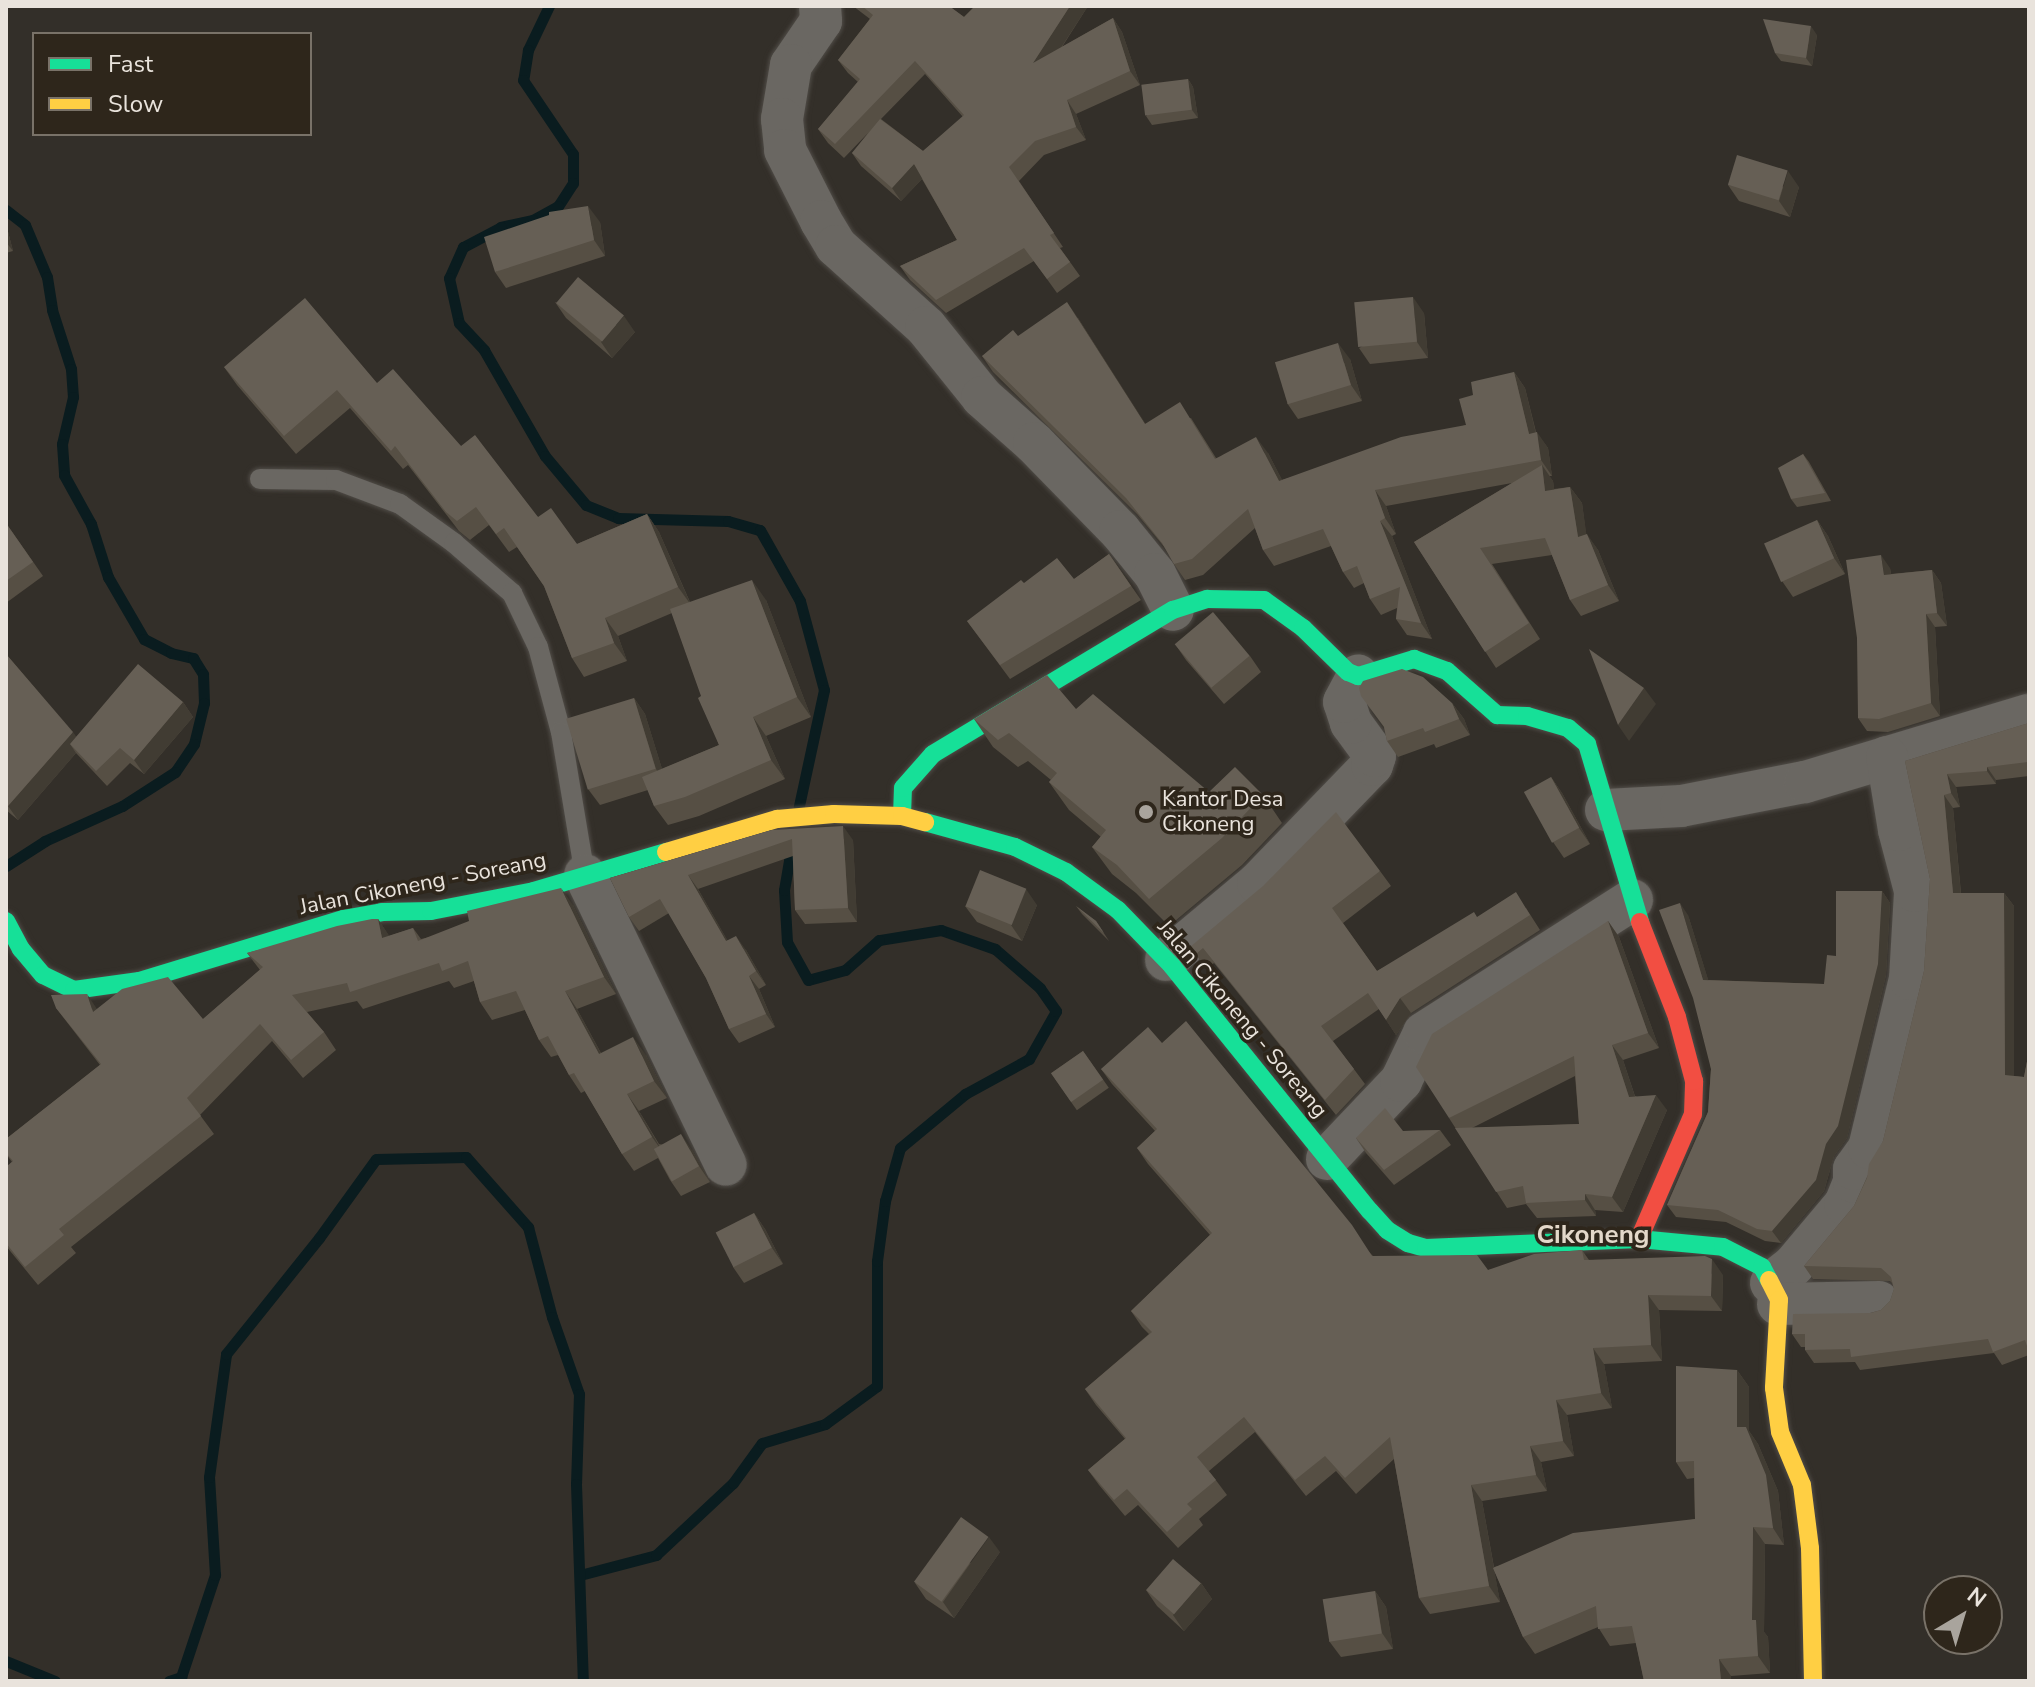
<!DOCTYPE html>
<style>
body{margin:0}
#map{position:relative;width:2035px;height:1687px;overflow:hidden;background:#332f29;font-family:"Nunito Sans",sans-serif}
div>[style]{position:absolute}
.stream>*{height:11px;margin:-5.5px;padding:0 5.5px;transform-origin:5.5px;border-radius:5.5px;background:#0a1c1f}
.roads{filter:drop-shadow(0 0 2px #504c47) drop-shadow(0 0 2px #504c47)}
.lane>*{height:20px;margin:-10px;padding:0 10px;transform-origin:10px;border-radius:10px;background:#6a6762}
.street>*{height:42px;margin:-21px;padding:0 21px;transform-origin:21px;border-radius:21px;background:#6a6762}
.fast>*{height:18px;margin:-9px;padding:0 9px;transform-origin:9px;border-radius:9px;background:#16e098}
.slow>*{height:18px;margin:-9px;padding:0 9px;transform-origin:9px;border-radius:9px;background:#ffcf43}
.jam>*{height:18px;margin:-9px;padding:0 9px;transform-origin:9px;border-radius:9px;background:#f24e42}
.wall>*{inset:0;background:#564f44;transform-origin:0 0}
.shaded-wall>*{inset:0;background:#413c33}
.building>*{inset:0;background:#665f55;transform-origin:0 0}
.dots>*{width:22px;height:22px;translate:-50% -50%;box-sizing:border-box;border:4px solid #2e261b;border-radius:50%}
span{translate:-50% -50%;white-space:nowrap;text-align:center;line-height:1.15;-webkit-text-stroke:7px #2e261b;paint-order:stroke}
.poi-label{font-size:22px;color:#e9e3dc}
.left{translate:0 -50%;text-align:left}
.street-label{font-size:22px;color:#e9e3dc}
.quarter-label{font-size:26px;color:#e3d8ca;font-weight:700}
.frame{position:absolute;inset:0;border:8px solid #e9e3dc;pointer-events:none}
.legend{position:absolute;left:32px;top:32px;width:280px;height:104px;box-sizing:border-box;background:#2e261b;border:2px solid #797268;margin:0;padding:10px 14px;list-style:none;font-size:24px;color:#e9e3dc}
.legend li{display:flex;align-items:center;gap:16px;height:40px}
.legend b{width:40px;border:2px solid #797268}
.north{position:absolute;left:1923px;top:1575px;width:80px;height:80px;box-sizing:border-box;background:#2e261b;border:2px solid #797268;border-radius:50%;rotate:38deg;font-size:22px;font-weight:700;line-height:32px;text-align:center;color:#e9e3dc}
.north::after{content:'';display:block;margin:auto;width:28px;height:36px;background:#a9a49d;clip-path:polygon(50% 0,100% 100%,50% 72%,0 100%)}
</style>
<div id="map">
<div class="stream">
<i style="left:549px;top:6px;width:49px;rotate:115.5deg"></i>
<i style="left:528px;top:50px;width:30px;rotate:99deg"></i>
<i style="left:523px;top:80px;width:89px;rotate:56deg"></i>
<i style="left:573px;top:154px;width:29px;rotate:90deg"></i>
<i style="left:573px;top:183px;width:27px;rotate:123deg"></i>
<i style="left:558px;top:206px;width:29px;rotate:151deg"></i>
<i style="left:533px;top:220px;width:33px;rotate:168deg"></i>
<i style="left:501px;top:227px;width:43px;rotate:152.2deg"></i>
<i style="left:463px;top:247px;width:34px;rotate:114deg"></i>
<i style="left:449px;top:278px;width:46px;rotate:77.5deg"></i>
<i style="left:459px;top:323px;width:37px;rotate:47deg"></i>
<i style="left:484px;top:350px;width:122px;rotate:60.1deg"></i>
<i style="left:545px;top:456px;width:64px;rotate:50.1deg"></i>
<i style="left:586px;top:505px;width:35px;rotate:22deg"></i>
<i style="left:618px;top:518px;width:110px;rotate:1.6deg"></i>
<i style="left:728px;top:521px;width:33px;rotate:16deg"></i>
<i style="left:760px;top:530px;width:81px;rotate:60.6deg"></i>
<i style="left:800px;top:601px;width:92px;rotate:74.9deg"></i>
<i style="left:824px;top:690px;width:119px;rotate:102.2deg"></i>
<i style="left:6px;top:210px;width:24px;rotate:38deg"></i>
<i style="left:25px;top:225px;width:56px;rotate:67.1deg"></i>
<i style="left:47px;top:277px;width:33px;rotate:81deg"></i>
<i style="left:52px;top:310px;width:62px;rotate:72.1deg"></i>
<i style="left:71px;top:369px;width:28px;rotate:86deg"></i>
<i style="left:73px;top:397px;width:48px;rotate:103.2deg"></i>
<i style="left:62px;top:444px;width:31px;rotate:86deg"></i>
<i style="left:64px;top:475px;width:56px;rotate:61.1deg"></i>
<i style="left:91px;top:524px;width:56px;rotate:72.2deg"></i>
<i style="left:108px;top:577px;width:72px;rotate:59.9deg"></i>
<i style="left:144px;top:639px;width:30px;rotate:27deg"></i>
<i style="left:171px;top:653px;width:23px;rotate:13deg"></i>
<i style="left:193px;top:658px;width:19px;rotate:58deg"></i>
<i style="left:203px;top:674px;width:29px;rotate:88deg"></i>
<i style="left:204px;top:703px;width:42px;rotate:103.7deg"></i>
<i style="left:194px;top:744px;width:34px;rotate:124deg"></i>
<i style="left:175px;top:772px;width:63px;rotate:147.3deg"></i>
<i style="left:122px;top:806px;width:85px;rotate:155.6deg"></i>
<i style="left:45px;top:841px;width:46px;rotate:147.3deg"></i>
<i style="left:580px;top:1575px;width:79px;rotate:-14.7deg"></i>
<i style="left:656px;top:1555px;width:105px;rotate:-43.1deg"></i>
<i style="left:733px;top:1483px;width:49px;rotate:-54.1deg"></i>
<i style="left:762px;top:1443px;width:66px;rotate:-16.8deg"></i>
<i style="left:825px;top:1424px;width:64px;rotate:-36.2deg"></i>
<i style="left:877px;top:1386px;width:125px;rotate:-90deg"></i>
<i style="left:877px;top:1261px;width:61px;rotate:-82.4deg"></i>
<i style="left:885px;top:1201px;width:55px;rotate:-74.2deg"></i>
<i style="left:900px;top:1148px;width:85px;rotate:-39.7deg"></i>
<i style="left:965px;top:1094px;width:73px;rotate:-28.7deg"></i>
<i style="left:1029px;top:1059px;width:55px;rotate:-60.6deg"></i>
<i style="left:1056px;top:1011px;width:28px;rotate:-125deg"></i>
<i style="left:1040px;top:988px;width:60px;rotate:-139.1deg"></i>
<i style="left:995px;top:949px;width:57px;rotate:-160.6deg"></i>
<i style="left:941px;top:930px;width:63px;rotate:170.8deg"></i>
<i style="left:879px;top:940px;width:45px;rotate:138.6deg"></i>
<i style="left:845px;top:970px;width:38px;rotate:165deg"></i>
<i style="left:808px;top:980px;width:43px;rotate:-118.9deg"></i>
<i style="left:787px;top:942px;width:52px;rotate:-93.3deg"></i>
<i style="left:784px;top:890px;width:48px;rotate:-80.3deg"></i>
<i style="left:6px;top:1661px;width:53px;rotate:22.2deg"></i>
<i style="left:169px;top:1681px;width:13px;rotate:-18deg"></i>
<i style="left:181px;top:1677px;width:108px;rotate:-71.6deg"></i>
<i style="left:215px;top:1575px;width:98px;rotate:-93.5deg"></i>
<i style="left:209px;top:1477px;width:124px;rotate:-82.1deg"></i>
<i style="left:226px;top:1354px;width:149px;rotate:-51.3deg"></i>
<i style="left:319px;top:1238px;width:97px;rotate:-54.2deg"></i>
<i style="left:376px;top:1159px;width:90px;rotate:-1.3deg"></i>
<i style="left:466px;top:1157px;width:94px;rotate:48.5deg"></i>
<i style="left:528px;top:1227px;width:93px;rotate:75.1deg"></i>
<i style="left:552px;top:1317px;width:82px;rotate:70.7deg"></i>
<i style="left:579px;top:1394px;width:90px;rotate:91.9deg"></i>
<i style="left:576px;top:1484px;width:197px;rotate:88deg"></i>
</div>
<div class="roads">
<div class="lane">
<i style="left:260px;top:479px;width:76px;rotate:0.8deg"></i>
<i style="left:336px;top:480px;width:68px;rotate:20.6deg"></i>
<i style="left:400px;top:504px;width:67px;rotate:35.8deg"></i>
<i style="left:454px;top:543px;width:77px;rotate:40.8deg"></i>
<i style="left:512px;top:593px;width:60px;rotate:64.3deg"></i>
<i style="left:538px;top:647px;width:88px;rotate:74.9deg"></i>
<i style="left:561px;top:732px;width:145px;rotate:80.5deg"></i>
</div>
<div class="street">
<i style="left:820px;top:6px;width:15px;rotate:86deg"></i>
<i style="left:821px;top:21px;width:53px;rotate:124.3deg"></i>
<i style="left:791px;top:65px;width:55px;rotate:99.5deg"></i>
<i style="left:782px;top:119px;width:31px;rotate:84deg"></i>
<i style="left:785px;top:150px;width:80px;rotate:63.1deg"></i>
<i style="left:821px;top:221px;width:29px;rotate:59deg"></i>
<i style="left:836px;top:246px;width:121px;rotate:42deg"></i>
<i style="left:926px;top:327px;width:90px;rotate:51.3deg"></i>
<i style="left:982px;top:397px;width:69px;rotate:41.5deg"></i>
<i style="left:1034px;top:443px;width:123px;rotate:45.7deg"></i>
<i style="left:1120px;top:531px;width:55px;rotate:50.9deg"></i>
<i style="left:1155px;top:574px;width:40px;rotate:63.4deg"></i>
<i style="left:1606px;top:810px;width:75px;rotate:-3.1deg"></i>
<i style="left:1681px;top:806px;width:126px;rotate:-11deg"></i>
<i style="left:1805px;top:782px;width:234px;rotate:-16.7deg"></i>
<i style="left:585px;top:875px;width:322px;rotate:64.1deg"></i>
<i style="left:1166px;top:960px;width:120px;rotate:-39.9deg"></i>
<i style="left:1258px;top:883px;width:164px;rotate:-46deg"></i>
<i style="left:1372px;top:765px;width:9px;rotate:-72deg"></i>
<i style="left:1375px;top:756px;width:41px;rotate:-126deg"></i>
<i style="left:1351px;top:723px;width:22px;rotate:-108deg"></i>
<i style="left:1344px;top:702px;width:30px;rotate:-62deg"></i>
<i style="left:1327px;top:1159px;width:108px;rotate:-46.5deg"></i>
<i style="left:1401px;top:1081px;width:53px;rotate:-64.4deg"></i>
<i style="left:1424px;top:1033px;width:247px;rotate:-32.6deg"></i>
<i style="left:1771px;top:1283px;width:28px;rotate:-38deg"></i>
<i style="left:1793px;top:1266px;width:81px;rotate:-50deg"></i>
<i style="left:1845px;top:1204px;width:24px;rotate:-68deg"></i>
<i style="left:1854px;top:1182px;width:13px;rotate:-90deg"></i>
<i style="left:1854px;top:1169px;width:26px;rotate:-54deg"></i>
<i style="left:1869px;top:1148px;width:174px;rotate:-76.4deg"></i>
<i style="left:1910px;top:979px;width:88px;rotate:-86.7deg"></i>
<i style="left:1915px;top:891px;width:63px;rotate:-104.7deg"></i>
<i style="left:1899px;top:830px;width:74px;rotate:-99.3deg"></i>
<i style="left:1778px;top:1304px;width:101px;rotate:-1.1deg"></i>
</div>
<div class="fast">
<i style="left:902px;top:816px;width:28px;rotate:-88deg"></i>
<i style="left:903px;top:788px;width:45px;rotate:-48.6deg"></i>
<i style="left:933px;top:754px;width:280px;rotate:-31deg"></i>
<i style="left:1173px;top:610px;width:36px;rotate:-18deg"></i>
<i style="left:1207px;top:599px;width:57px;rotate:1deg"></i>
<i style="left:1264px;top:600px;width:48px;rotate:35.7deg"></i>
<i style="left:1303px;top:628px;width:63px;rotate:44.4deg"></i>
<i style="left:1348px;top:672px;width:11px;rotate:22deg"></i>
<i style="left:1358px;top:676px;width:59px;rotate:-16.9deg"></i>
<i style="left:1414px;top:659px;width:35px;rotate:20deg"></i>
<i style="left:1447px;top:671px;width:67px;rotate:41.3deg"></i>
<i style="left:1497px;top:715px;width:30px;rotate:2deg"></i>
<i style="left:1527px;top:716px;width:43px;rotate:16.3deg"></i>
<i style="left:1568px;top:728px;width:25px;rotate:40deg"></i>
<i style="left:1587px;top:744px;width:186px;rotate:73.4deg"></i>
<i style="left:925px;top:822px;width:93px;rotate:15.5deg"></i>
<i style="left:1015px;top:847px;width:57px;rotate:26.1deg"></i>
<i style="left:1066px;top:872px;width:64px;rotate:36.2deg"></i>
<i style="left:1118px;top:910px;width:78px;rotate:46deg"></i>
<i style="left:1172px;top:966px;width:315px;rotate:51.1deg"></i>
<i style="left:1370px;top:1211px;width:25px;rotate:48deg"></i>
<i style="left:1387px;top:1230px;width:25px;rotate:32deg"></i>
<i style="left:1408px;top:1243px;width:19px;rotate:16deg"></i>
<i style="left:1426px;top:1248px;width:213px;rotate:-2.4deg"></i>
<i style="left:1639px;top:1239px;width:84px;rotate:5.4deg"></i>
<i style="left:1723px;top:1247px;width:44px;rotate:27.1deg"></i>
<i style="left:1762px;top:1267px;width:15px;rotate:62deg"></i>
<i style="left:6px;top:921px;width:32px;rotate:62deg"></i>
<i style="left:21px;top:949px;width:34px;rotate:50deg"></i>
<i style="left:43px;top:975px;width:34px;rotate:26deg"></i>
<i style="left:74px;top:990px;width:66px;rotate:-7.9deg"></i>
<i style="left:139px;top:981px;width:213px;rotate:-16.9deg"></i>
<i style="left:343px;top:919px;width:40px;rotate:-10deg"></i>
<i style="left:382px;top:912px;width:49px;rotate:-1.2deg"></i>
<i style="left:431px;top:911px;width:105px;rotate:-11deg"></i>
<i style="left:534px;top:891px;width:138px;rotate:-16.5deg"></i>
</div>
<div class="slow">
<i style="left:666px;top:852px;width:116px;rotate:-16.6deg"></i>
<i style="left:777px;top:819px;width:57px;rotate:-5deg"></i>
<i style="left:834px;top:814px;width:68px;rotate:1.7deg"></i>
<i style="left:902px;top:816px;width:24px;rotate:15deg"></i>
<i style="left:1769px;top:1280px;width:22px;rotate:63deg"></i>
<i style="left:1779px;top:1300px;width:88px;rotate:93.3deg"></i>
<i style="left:1774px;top:1388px;width:44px;rotate:82.2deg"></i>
<i style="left:1780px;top:1432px;width:57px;rotate:67.5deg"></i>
<i style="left:1802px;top:1485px;width:64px;rotate:82.8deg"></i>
<i style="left:1810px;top:1548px;width:133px;rotate:88.7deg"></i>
</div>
<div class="jam">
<i style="left:1639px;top:1239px;width:136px;rotate:-66.6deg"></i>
<i style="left:1693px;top:1114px;width:33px;rotate:-88deg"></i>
<i style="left:1694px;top:1081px;width:66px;rotate:-104.9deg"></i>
<i style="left:1677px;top:1017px;width:102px;rotate:-111.3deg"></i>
</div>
</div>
<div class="wall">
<i style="clip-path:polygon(evenodd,853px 6px,949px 6px,964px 17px,975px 6px,1088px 6px,1062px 47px,1113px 18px,1122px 32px,1140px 85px,1076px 114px,1086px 140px,1044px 155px,1019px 181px,1063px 247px,1060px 248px,1080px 276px,1057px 293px,1034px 261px,946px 313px,910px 280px,900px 266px,957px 240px,922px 179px,901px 201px,861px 166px,852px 153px,868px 133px,844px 158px,828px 143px,818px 129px,858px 82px,848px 73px,838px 60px,870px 19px,853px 6px,925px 74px,963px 117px,923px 151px,881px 119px,925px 74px)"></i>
<i style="clip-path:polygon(1817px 35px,1812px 66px,1781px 61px,1775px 53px)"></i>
<i style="clip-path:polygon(1188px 79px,1193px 87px,1198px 118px,1152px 125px,1146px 116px)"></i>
<i style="clip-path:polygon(1728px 185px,1799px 187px,1790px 217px,1739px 201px)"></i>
<i style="clip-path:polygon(600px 222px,605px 256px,506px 288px,495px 272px)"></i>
<i style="clip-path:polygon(6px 224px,13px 251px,6px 253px)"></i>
<i style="clip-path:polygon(555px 302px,635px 332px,612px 358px,566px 318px)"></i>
<i style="clip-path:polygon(1424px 313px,1428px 358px,1370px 364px,1359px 348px)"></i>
<i style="clip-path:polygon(1078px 318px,1145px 424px,1191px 418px,1216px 458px,1268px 453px,1282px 480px,1466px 425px,1473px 395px,1514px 372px,1525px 388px,1536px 432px,1548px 448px,1552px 476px,1549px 476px,1553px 481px,1554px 489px,1570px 487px,1582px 503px,1586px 534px,1598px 550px,1619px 601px,1581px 616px,1570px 600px,1552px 555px,1492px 564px,1540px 639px,1496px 668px,1414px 542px,1512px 483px,1386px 506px,1396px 534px,1392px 536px,1432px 639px,1407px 635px,1396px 619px,1397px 608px,1381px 615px,1370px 599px,1364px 583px,1354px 588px,1343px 572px,1331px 546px,1274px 566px,1263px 550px,1255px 528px,1203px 575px,1185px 580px,1174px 564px,1166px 549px,1137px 514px,993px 372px,982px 356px,1018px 336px)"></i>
<i style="clip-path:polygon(1350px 359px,1362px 401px,1298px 419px,1287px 403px)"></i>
<i style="clip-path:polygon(224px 367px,377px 383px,461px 446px,538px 517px,577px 544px,647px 514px,659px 532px,690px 602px,766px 600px,811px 717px,766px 736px,785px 779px,699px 816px,668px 825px,654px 806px,648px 790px,600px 805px,588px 789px,634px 698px,645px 714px,662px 769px,719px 745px,672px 613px,618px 636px,627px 661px,584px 677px,572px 658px,544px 586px,517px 547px,509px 552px,489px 525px,470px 540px,459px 531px,408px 465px,403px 469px,350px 408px,296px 454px,237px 385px)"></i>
<i style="clip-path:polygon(1803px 454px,1809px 462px,1831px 501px,1797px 507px,1791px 499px)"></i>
<i style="clip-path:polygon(1817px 520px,1828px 536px,1845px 574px,1793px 597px,1782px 581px)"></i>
<i style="clip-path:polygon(8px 526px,43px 576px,6px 603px,6px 528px)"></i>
<i style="clip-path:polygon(1109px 554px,1141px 600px,1010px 679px,967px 621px,1074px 579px)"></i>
<i style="clip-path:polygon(1890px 568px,1891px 574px,1932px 570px,1941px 583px,1947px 626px,1935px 627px,1940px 716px,1888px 732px,1867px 731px,1858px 718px)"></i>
<i style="clip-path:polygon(1175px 644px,1250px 656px,1261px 672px,1224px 704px,1186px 660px)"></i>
<i style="clip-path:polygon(6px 654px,76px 737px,183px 702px,193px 717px,144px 774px,130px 763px,107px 786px,76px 753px,18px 820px,6px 810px)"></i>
<i style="clip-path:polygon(1452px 703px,1464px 719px,1470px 735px,1436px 748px,1434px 744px,1398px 757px,1387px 741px,1384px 727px)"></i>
<i style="clip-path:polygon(1076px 709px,1209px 792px,1263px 795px,1282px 823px,1242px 865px,1169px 926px,1136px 893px,1112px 874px,1092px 847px,1101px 837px,1069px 810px,1049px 782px,1051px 780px,1028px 761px,1018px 767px,993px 747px,974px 719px)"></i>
<i style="clip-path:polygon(2029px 723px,2029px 776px,1996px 780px,1996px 784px,1956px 787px,1960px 807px,1953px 808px,1961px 893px,2004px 893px,2014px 906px,2014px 1076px,2024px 1077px,2029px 1051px,2029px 1355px,2002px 1365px,1994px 1353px,1860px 1370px,1855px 1362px,1814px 1363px,1805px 1350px,1805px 1347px,1801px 1347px,1792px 1334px,1881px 1310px,1890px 1301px,1894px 1289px,1892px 1283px,1890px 1281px,1813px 1279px,1804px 1266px,1854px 1206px,1883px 1141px,1924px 971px,1930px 879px,1905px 761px)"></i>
<i style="clip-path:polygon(1551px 777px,1562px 793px,1590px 844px,1564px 858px,1553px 842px)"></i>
<i style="clip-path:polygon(772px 830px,853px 840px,857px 922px,805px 924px,795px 910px,793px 856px,698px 889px,727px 940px,746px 950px,766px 985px,759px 989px,775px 1027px,739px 1043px,729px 1029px,706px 978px,669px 913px,639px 931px,629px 917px,610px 878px)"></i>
<i style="clip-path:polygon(1380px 871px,1391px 886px,1343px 923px,1377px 971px,1478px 917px,1526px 908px,1540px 930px,1411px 1013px,1396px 1035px,1379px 1009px,1333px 1041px,1365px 1084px,1336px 1115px,1214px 963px,1207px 969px,1190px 947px)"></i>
<i style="clip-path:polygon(1882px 891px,1890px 903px,1886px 975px,1847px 1138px,1834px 1156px,1824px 1191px,1781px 1243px,1765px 1241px,1726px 1222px,1676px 1217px,1667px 1205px,1708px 1112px,1711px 1069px,1688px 915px,1708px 980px,1824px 984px,1836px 956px)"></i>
<i style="clip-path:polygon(573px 905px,616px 994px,577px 1009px,601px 1053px,646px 1055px,667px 1098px,639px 1111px,659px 1144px,692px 1150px,710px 1182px,681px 1196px,670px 1180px,658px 1158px,634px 1171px,622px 1154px,585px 1091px,581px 1093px,569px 1075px,558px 1055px,551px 1057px,539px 1040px,525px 1010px,492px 1020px,480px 1002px,474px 981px,454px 988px,449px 981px,363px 1009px,357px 1001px,307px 1012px,324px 1032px,336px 1050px,303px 1078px,272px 1041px,200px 1115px,214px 1134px,71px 1247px,76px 1253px,38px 1285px,6px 1246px,6px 1167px,12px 1162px,6px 1154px,6px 1139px,100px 1065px,56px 1008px,97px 1009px,203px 1019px,260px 970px,247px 953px,378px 919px,389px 936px,413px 928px,421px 939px)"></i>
<i style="clip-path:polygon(1037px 905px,1022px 941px,977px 922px,965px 906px)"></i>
<i style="clip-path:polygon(1076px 906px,1096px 921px,1109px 941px,1082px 914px)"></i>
<i style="clip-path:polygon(evenodd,1608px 921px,1619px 937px,1659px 1048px,1623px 1060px,1635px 1096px,1667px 1110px,1623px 1212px,1595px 1210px,1596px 1216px,1537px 1218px,1526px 1204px,1507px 1208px,1449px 1118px,1608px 921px,1575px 1076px,1579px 1124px,1472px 1128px,1575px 1076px)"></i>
<i style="clip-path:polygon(1162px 1043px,1373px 1256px,1488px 1270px,1582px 1250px,1589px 1260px,1723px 1275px,1722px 1311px,1659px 1310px,1662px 1361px,1604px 1364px,1612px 1408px,1567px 1415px,1574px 1456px,1541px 1462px,1547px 1491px,1482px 1501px,1494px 1567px,1695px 1519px,1694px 1478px,1687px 1479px,1676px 1462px,1737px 1370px,1749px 1387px,1749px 1431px,1758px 1444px,1778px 1491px,1784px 1545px,1765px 1544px,1764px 1632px,1768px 1637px,1770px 1673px,1731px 1676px,1731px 1681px,1644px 1681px,1636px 1643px,1610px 1646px,1598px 1627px,1535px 1654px,1523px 1637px,1494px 1570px,1500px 1602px,1430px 1614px,1419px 1598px,1394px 1459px,1356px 1494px,1336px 1471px,1306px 1496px,1255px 1432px,1209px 1471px,1227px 1495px,1199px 1519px,1203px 1525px,1178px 1548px,1138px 1505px,1125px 1516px,1099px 1485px,1088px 1470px,1125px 1439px,1096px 1405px,1085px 1389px,1149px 1334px,1142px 1327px,1131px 1311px,1210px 1235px,1148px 1164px,1137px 1148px,1155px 1131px,1112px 1084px,1101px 1069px)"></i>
<i style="left:1083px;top:1051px;width:45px;height:39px;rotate:55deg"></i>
<i style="clip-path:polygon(1440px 1130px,1451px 1145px,1394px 1185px,1366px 1153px,1356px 1138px,1403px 1131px)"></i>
<i style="clip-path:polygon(754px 1213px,765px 1229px,783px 1264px,744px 1283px,733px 1267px)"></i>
<i style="clip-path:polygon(1000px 1552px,954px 1618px,926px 1599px,915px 1583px)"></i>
<i style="clip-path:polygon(1201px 1583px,1212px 1599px,1184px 1631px,1157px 1606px,1146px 1590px)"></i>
<i style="clip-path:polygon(1375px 1591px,1386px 1607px,1393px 1649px,1341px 1657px,1329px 1641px)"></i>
</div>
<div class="shaded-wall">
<i style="clip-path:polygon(1070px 6px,1088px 6px,1042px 77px,1033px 63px)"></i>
<i style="clip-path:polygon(1113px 18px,1122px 32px,1140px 85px,1130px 71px)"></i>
<i style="clip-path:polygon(1811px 26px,1817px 35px,1812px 66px,1806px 58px)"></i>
<i style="clip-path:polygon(1188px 79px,1193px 87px,1198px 118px,1192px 110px)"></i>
<i style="clip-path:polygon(1067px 100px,1076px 114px,1086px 140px,1076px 127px)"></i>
<i style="clip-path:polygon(914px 164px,924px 177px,901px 201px,892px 188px)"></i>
<i style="clip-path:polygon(1788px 171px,1799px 187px,1790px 217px,1779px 201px)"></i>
<i style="clip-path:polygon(588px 206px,600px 222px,605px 256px,594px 240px)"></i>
<i style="clip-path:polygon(6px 224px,13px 251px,6px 242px)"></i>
<i style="clip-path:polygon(1413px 297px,1424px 313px,1428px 358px,1417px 342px)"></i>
<i style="clip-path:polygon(1067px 302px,1078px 318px,1156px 440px,1145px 424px)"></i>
<i style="clip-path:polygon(624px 316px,635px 332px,612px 358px,601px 342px)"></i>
<i style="clip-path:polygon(1338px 343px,1350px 359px,1362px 401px,1351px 385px)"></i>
<i style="clip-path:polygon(1514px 372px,1525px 388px,1538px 442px,1537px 432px,1548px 448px,1552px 476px,1541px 460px,1529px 434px)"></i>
<i style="clip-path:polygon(1256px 437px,1268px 453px,1291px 497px,1279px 481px)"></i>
<i style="clip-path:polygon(1542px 465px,1553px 481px,1557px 507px,1545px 491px)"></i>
<i style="clip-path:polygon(1570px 487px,1582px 503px,1589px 553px,1578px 537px)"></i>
<i style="clip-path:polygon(1375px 490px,1386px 506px,1396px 534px,1385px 518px)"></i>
<i style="clip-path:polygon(647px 514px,659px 532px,691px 605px,678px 587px)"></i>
<i style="clip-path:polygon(1817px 520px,1828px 536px,1845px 574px,1834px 558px)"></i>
<i style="clip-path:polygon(1380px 521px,1392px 536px,1432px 639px,1421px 623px)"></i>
<i style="clip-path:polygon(1587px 534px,1598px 550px,1619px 601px,1608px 585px)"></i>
<i style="clip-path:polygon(1881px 555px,1890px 568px,1893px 588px,1884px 575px)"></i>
<i style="clip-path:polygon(1932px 570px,1941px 583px,1947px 626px,1937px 613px)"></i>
<i style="clip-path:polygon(752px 580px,766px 600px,811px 717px,797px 697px)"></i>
<i style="clip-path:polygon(1926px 614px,1935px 627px,1940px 716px,1931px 703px)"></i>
<i style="clip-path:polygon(605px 618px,618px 636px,627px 661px,614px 643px)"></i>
<i style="clip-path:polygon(1644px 688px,1656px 704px,1629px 741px,1618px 725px)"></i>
<i style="clip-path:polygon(634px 698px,645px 714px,667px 785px,656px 769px)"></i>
<i style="clip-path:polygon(183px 702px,193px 717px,144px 774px,134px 760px)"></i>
<i style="clip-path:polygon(1452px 703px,1464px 719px,1470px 735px,1459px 719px)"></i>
<i style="clip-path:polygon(753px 717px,766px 736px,785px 779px,771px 760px)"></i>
<i style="clip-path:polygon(73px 732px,83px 746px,70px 744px,76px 753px,18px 820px,8px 806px)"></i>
<i style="clip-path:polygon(1987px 767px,1996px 780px,1996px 784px,1987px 771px)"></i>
<i style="clip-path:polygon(1947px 774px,1956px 787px,1960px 807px,1951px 793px)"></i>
<i style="clip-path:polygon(1551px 777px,1562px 793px,1590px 844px,1579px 828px)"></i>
<i style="clip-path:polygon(1944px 795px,1953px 808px,1962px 906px,1953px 893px)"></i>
<i style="clip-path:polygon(843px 826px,853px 840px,857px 922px,848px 908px)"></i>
<i style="clip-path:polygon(688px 875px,698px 889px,736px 955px,726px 941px)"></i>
<i style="clip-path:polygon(561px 888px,573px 905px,616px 994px,604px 977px)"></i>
<i style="clip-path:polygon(1026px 889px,1037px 905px,1022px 941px,1011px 925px)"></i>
<i style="clip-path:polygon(1882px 891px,1890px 903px,1886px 975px,1847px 1138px,1834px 1156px,1824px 1191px,1781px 1243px,1772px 1231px)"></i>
<i style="clip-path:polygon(2004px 893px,2014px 906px,2014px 1088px,2005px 1075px)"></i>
<i style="clip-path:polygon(1680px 903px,1688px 915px,1712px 992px,1703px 980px)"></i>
<i style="clip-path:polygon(378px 919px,390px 937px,382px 938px)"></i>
<i style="clip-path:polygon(1608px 921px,1619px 937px,1659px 1048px,1648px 1033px)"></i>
<i style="clip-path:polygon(736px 936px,746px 950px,766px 985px,756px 971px)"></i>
<i style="clip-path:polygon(749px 976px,759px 989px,775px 1027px,766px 1014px)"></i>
<i style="clip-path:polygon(565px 991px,577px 1009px,611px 1072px,599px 1054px)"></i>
<i style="clip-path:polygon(87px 994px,99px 1012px,93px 1012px)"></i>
<i style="clip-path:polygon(1400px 998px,1411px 1013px,1396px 1035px,1386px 1020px)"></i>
<i style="clip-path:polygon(633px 1037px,646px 1055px,667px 1098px,654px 1081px)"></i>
<i style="clip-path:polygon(1612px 1045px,1623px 1060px,1640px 1112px,1629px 1097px)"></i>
<i style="clip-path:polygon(627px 1094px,639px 1111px,664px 1154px,652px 1137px)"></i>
<i style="clip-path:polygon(1656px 1095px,1667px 1110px,1623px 1212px,1612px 1197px)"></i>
<i style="clip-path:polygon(681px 1134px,692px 1150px,710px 1182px,699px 1166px)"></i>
<i style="clip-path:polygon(1585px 1194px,1595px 1210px,1596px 1216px,1585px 1200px)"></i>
<i style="clip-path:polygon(754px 1213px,765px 1229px,783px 1264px,772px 1248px)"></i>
<i style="clip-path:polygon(1712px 1259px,1723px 1275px,1722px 1311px,1711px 1296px)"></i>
<i style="clip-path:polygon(1648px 1295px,1659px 1310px,1662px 1361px,1651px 1345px)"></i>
<i style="clip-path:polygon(1593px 1348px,1604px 1364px,1612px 1408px,1601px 1393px)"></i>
<i style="clip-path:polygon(1737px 1370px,1749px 1387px,1749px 1431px,1758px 1444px,1778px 1491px,1784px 1545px,1773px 1528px,1737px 1427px)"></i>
<i style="clip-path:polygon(1556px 1400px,1567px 1415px,1574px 1456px,1563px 1441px)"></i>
<i style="clip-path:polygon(1530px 1446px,1541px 1462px,1547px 1491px,1536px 1475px)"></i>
<i style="clip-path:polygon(1471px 1485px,1482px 1501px,1500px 1602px,1489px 1586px)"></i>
<i style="clip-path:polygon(1753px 1527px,1765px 1544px,1764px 1632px,1768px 1637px,1770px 1673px,1758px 1656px,1752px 1620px)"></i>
<i style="clip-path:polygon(989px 1537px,1000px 1552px,954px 1618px,943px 1602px)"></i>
<i style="clip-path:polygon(1201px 1583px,1212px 1599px,1184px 1631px,1173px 1615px)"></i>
<i style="clip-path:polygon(1375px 1591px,1386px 1607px,1393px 1649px,1382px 1633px)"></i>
<i style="clip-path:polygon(1719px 1659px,1731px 1676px,1731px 1681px,1721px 1681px)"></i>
</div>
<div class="building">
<i style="clip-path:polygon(862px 6px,949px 6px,964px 17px,975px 6px,1070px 6px,1033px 63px,1113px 18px,1130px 71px,1067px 100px,1076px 127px,1035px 141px,1009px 167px,1054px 233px,1050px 235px,1070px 262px,1047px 279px,1024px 248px,936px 300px,900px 266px,957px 240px,914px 164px,892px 188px,852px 153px,880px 119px,923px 151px,964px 115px,915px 61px,835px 144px,818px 129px,860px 79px,838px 60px,873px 15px)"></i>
<i style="clip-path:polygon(1763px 19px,1811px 26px,1806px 58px,1775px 53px)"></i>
<i style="left:1188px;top:79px;width:31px;height:47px;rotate:83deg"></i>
<i style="left:1737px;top:155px;width:53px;height:31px;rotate:17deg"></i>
<i style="clip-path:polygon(588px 206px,594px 240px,495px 272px,484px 237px,549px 215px,549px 212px)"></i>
<i style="left:578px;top:277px;width:60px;height:34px;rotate:40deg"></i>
<i style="left:1413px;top:297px;width:45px;height:59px;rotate:85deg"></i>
<i style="clip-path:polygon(305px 298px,377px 383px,393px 369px,461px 446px,475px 435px,538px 517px,551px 508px,577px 544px,647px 514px,678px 587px,605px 618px,614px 643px,572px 658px,544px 586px,504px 528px,496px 534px,476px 507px,457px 521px,446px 512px,395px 446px,391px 451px,337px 390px,284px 436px,224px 367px)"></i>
<i style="clip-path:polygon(1067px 302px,1145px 424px,1180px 402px,1215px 459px,1256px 437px,1279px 481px,1401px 437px,1466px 425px,1459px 399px,1473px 395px,1471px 382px,1514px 372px,1529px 434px,1537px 432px,1541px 460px,1375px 490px,1385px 518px,1380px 521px,1421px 623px,1396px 619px,1400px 587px,1370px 599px,1357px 566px,1343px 572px,1323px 529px,1263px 550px,1248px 509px,1192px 559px,1174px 564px,1162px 543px,1126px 498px,982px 356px,1013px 330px,1018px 336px)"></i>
<i style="left:1338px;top:343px;width:44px;height:66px;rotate:73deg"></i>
<i style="clip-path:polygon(1803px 454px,1825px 493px,1791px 499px,1778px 468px)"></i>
<i style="clip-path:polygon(1542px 465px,1545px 491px,1570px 487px,1578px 537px,1587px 534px,1608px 585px,1570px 600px,1545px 538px,1480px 548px,1529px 623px,1485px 652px,1414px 542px)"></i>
<i style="left:1817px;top:520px;width:42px;height:58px;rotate:66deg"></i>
<i style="clip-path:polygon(8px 526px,33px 562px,6px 581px,6px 528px)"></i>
<i style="clip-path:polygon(1109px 554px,1131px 586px,1000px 665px,967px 621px,1021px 580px,1024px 583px,1057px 558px,1074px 579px)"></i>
<i style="clip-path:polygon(1881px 555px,1884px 575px,1932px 570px,1937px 613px,1926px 614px,1931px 703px,1879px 719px,1858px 718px,1857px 638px,1846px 560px)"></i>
<i style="clip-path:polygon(752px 580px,797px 697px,753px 717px,771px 760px,685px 797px,654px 806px,642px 777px,719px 745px,698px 698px,701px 696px,670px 609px)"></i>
<i style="left:1213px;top:612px;width:57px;height:50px;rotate:50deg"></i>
<i style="clip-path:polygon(1589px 649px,1644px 688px,1618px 725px)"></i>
<i style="clip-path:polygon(6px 654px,73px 732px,8px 806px,6px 804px)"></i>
<i style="clip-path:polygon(138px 664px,183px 702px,134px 760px,120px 748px,96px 771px,70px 744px)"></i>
<i style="clip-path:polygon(1402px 669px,1423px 677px,1452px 703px,1459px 719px,1425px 732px,1423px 728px,1387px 741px,1384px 727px,1361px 696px,1359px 688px,1363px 681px)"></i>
<i style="clip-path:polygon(1047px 675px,1076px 709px,1093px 694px,1209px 792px,1235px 767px,1263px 795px,1222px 838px,1149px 899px,1117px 865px,1092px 847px,1106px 830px,1049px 782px,1057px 773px,1009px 733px,998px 740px,974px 719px)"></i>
<i style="left:634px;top:698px;width:74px;height:71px;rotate:73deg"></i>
<i style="clip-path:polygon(2029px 723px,2029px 762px,1987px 767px,1987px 771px,1947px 774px,1951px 793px,1944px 795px,1953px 893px,2004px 893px,2005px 1075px,2024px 1077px,2029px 1051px,2029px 1352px,2025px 1340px,1993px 1352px,1988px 1339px,1851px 1357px,1850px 1349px,1805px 1350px,1805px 1334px,1792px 1334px,1793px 1314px,1871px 1313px,1881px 1310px,1890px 1301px,1894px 1289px,1891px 1277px,1881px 1268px,1804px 1266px,1854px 1206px,1867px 1178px,1869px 1164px,1883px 1141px,1924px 971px,1930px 879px,1905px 761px)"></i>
<i style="left:1551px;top:777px;width:58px;height:31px;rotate:61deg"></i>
<i style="clip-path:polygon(1336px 812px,1380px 871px,1332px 908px,1377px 971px,1474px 912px,1477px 917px,1516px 892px,1530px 915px,1400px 998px,1386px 1020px,1368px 993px,1321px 1026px,1354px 1069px,1325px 1100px,1203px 948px,1196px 954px,1190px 947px,1263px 886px)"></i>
<i style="clip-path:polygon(843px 826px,848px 908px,795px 910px,792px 839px,688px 875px,726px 941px,736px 936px,756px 971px,749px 976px,766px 1014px,729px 1029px,706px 978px,660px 899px,629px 917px,610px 878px,772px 830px)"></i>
<i style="left:980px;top:870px;width:50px;height:39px;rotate:22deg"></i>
<i style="clip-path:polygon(561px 888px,604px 977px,565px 991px,599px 1054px,633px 1037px,654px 1081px,627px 1094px,652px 1137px,622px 1154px,574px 1073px,569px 1075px,548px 1036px,539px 1040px,516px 991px,480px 1002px,468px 961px,442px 971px,439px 963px,350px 992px,347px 983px,292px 995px,324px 1032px,291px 1060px,260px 1024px,187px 1098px,201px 1116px,59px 1229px,64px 1235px,25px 1267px,6px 1243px,6px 1167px,13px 1161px,6px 1153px,6px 1139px,101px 1064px,56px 1008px,51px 995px,87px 994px,93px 1012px,122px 989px,168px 977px,203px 1019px,263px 967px,247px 953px,337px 926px,372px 919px,378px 919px,382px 938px,413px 928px,418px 941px,469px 921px,467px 911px)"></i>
<i style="clip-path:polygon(1836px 891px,1882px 891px,1878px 964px,1838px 1126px,1826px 1144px,1816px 1180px,1772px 1231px,1757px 1229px,1718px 1210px,1667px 1205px,1708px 1112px,1711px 1069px,1693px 998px,1659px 910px,1680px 903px,1703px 980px,1824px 984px,1827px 955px,1836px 956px)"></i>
<i style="clip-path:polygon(1076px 906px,1096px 921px,1104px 933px)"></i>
<i style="clip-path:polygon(1608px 921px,1648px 1033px,1612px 1045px,1629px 1097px,1656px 1095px,1612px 1197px,1585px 1194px,1585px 1200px,1526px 1203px,1523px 1186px,1496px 1192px,1455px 1128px,1579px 1124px,1574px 1056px,1449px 1118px,1416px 1067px,1432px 1034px)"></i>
<i style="clip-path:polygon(1186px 1021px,1352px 1225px,1372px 1256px,1477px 1255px,1488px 1270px,1534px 1254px,1582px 1250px,1584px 1260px,1705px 1256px,1712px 1259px,1711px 1296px,1648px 1295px,1651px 1345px,1593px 1348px,1601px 1393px,1556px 1400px,1563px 1441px,1530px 1446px,1536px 1475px,1471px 1485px,1489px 1586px,1419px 1598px,1390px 1437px,1345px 1478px,1325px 1456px,1295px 1480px,1244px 1417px,1197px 1457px,1216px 1480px,1187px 1504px,1192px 1509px,1167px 1532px,1127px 1489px,1114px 1500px,1088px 1470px,1126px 1438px,1085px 1389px,1152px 1332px,1131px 1311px,1212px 1233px,1137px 1148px,1157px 1129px,1101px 1069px,1148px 1027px,1162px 1043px)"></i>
<i style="left:1083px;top:1051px;width:35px;height:39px;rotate:55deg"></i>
<i style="clip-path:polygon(1385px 1108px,1403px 1131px,1440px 1130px,1384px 1170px,1356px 1138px)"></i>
<i style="left:681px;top:1134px;width:37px;height:31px;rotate:61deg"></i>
<i style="left:754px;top:1213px;width:39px;height:43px;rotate:63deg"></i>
<i style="clip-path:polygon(1676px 1366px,1737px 1370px,1737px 1427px,1746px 1427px,1766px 1475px,1773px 1528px,1753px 1527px,1752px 1620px,1756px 1620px,1758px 1656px,1719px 1659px,1721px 1681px,1644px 1681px,1632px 1626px,1598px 1629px,1596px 1606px,1523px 1637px,1493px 1568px,1573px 1533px,1695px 1519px,1694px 1461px,1676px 1462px)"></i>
<i style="left:961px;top:1517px;width:34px;height:80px;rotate:36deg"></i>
<i style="left:1173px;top:1559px;width:37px;height:41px;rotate:41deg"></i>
<i style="left:1375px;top:1591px;width:43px;height:53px;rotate:81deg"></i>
</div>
<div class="dots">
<i style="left:1146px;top:812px;background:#a9a49d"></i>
</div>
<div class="poi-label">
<span class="left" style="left:1162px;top:812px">Kantor Desa<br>Cikoneng</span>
</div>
<div class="street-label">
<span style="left:423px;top:884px;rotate:-11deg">Jalan Cikoneng - Soreang</span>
<span style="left:1242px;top:1019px;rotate:50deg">Jalan Cikoneng - Soreang</span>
</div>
<div class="quarter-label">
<span style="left:1593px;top:1235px">Cikoneng</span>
</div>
<div class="frame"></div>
<ul class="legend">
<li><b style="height:10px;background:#16e098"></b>Fast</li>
<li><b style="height:10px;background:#ffcf43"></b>Slow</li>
</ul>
<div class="north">N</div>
</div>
